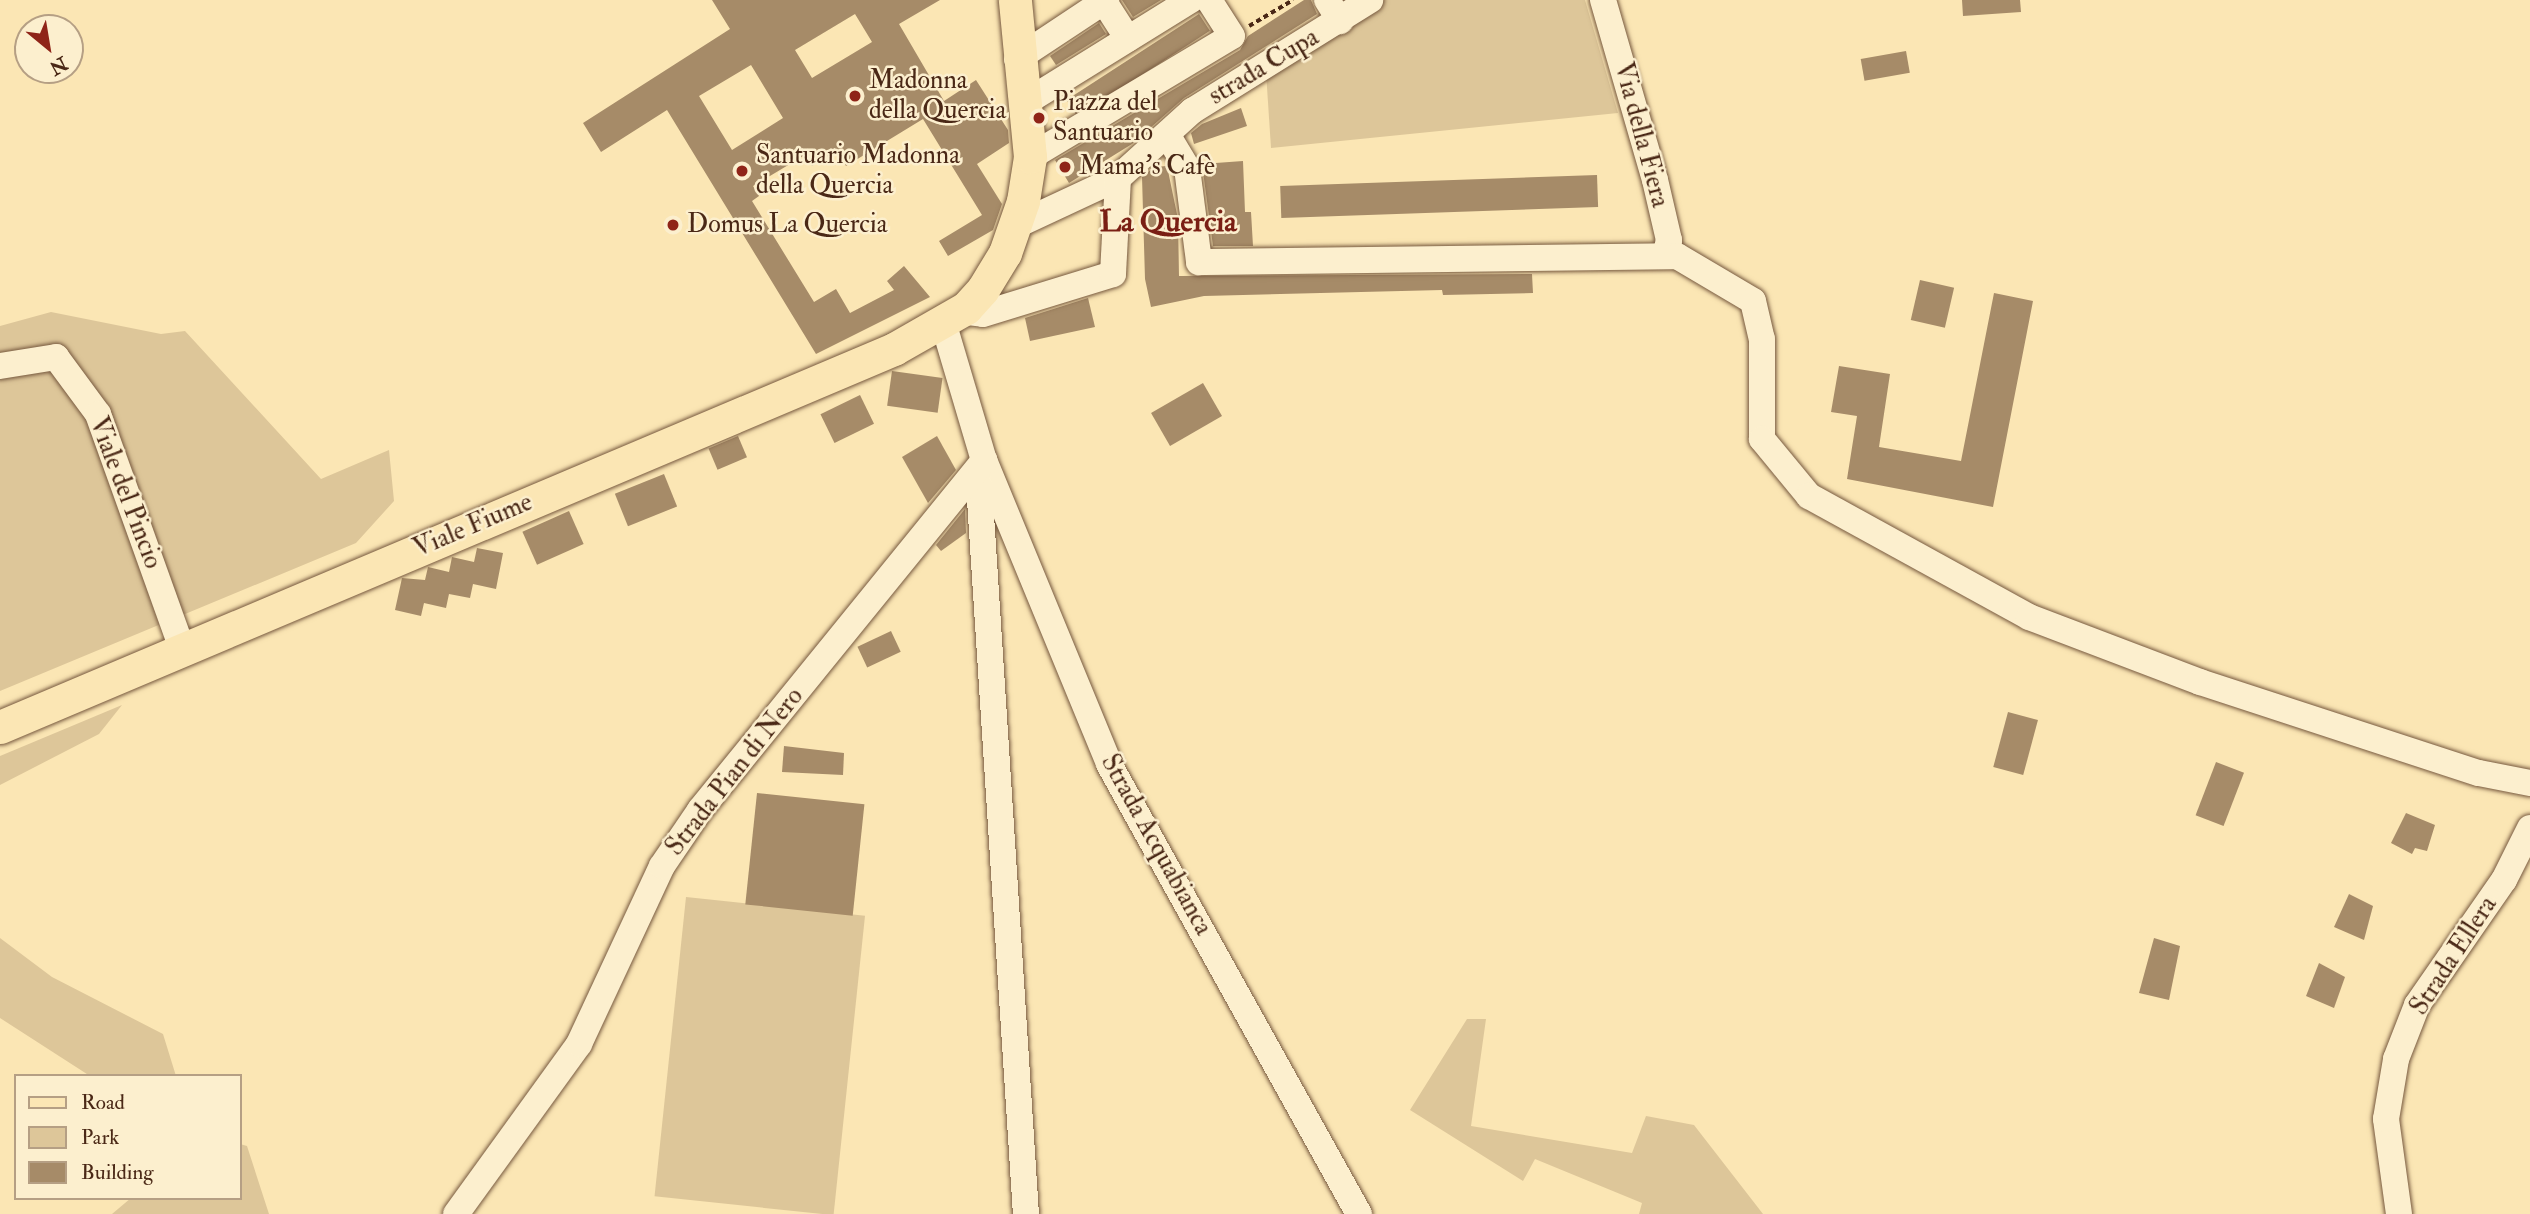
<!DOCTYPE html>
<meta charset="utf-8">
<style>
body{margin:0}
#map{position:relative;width:2530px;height:1214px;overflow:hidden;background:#fbe6b4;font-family:"IM FELL Double Pica",serif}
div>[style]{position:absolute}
.green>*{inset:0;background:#ddc699;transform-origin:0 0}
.building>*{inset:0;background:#a68b68;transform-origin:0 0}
.path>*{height:3.5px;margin-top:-1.75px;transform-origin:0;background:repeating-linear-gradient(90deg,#4a2816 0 5px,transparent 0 8.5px)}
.roads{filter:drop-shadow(0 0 2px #76583e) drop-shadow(0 0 2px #76583e)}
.minor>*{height:26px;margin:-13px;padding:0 13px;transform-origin:13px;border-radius:13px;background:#fcefce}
.major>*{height:33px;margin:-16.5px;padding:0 16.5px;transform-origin:16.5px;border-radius:16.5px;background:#fbe6b4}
.dots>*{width:19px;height:19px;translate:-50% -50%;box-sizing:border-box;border:4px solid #fcefce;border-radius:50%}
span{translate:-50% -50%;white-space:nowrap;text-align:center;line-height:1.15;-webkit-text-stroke:5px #fcefce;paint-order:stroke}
.street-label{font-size:26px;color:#4a2816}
.poi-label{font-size:26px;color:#4a2816}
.left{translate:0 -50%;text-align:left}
.quarter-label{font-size:30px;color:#7a1f14;font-weight:700}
.legend{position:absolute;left:14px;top:1074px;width:228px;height:126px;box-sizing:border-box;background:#fcefce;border:2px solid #b59f84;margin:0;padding:9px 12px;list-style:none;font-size:21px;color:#4a2816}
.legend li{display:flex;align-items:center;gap:14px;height:35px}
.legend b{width:35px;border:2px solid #b59f84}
.north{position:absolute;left:14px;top:14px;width:70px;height:70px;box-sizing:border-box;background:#fcefce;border:2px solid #b59f84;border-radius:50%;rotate:150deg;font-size:19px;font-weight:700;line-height:28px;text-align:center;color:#4a2816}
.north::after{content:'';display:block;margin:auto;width:24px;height:32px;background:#8f2418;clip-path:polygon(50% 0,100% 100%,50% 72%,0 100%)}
</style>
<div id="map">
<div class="green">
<i style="clip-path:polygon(1380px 0,1585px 0,1618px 113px,1271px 148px,1266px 72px)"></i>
<i style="clip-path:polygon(51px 312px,161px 334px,185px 331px,321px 479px,389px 450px,394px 501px,356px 543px,0 691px,0 326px)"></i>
<i style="clip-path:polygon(122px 705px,99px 734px,0 785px,0 756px)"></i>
<i style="left:686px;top:897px;width:180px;height:301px;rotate:6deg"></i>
<i style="clip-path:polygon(0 938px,52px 977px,163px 1034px,176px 1076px,90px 1076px,0 1018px)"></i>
<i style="clip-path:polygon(1467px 1019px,1486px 1019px,1471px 1126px,1632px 1153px,1646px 1116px,1694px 1125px,1763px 1214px,1639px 1214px,1642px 1203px,1535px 1159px,1523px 1181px,1410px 1110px)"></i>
<i style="clip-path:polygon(240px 1144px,247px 1146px,269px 1214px,112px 1214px,131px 1198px,240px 1198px)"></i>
</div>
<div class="building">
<i style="clip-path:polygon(evenodd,712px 0,940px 0,899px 24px,944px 101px,976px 80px,1008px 130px,1009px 143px,977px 164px,1002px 204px,993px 230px,948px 256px,939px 241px,982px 215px,923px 119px,846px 166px,837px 151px,812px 166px,805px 155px,753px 186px,759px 196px,752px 201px,814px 302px,836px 289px,850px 313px,894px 290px,887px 281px,904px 266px,930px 297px,816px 354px,667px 110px,601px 152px,583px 123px,730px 29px,712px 0,855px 14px,872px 42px,812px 78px,795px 50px,855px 14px,712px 0,751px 65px,783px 118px,732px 150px,699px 96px,751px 65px)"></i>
<i style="clip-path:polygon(1122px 0,1161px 0,1133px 17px)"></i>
<i style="clip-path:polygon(1304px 0,1311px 0,1317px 14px,1184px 98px,1132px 144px,1069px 183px,1055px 160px,1240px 50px,1248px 36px)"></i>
<i style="clip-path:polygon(1962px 0,2020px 0,2021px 12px,1963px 16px)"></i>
<i style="left:1199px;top:14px;width:20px;height:158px;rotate:57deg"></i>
<i style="clip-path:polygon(1099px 23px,1106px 34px,1056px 65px,1050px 56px)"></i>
<i style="left:1906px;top:51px;width:22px;height:46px;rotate:80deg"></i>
<i style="clip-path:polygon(1241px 108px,1247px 126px,1194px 144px,1191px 133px,1202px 124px)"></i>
<i style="clip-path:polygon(1243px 161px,1245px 212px,1251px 212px,1253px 246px,1213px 246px,1202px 164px)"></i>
<i style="clip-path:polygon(1167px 166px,1178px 219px,1179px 276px,1532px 274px,1533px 293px,1443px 295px,1442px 290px,1204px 296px,1151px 307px,1145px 279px,1142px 177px,1154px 167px)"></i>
<i style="left:1597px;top:175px;width:32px;height:317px;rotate:88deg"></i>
<i style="left:1920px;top:280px;width:35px;height:41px;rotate:13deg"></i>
<i style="clip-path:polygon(1994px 293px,2033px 301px,1993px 507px,1847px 479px,1857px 416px,1831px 412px,1839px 366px,1890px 374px,1879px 447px,1961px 461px)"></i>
<i style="clip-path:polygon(1088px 298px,1095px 327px,1030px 341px,1025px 318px)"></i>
<i style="left:892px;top:371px;width:51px;height:35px;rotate:8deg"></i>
<i style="left:1203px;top:383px;width:38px;height:60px;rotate:60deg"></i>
<i style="left:860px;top:395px;width:32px;height:44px;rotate:64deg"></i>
<i style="left:738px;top:436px;width:23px;height:32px;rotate:67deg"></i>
<i style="clip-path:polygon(937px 436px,956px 470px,928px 503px,902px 457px)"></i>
<i style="left:664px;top:474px;width:35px;height:53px;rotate:68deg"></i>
<i style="clip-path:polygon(965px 509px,966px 533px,941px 551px,936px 545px)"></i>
<i style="left:569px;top:511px;width:36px;height:51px;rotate:66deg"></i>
<i style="clip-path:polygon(477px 548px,503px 553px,496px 589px,473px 584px,470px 598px,449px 594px,446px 608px,424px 603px,421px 616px,395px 610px,402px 578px,425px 580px,428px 567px,449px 572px,452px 557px,474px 562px)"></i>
<i style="left:891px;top:631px;width:23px;height:37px;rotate:65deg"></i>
<i style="left:2008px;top:712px;width:31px;height:57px;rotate:15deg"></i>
<i style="clip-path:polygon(784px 746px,844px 753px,843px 775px,782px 772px)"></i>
<i style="left:2216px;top:762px;width:30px;height:57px;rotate:21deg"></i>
<i style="left:757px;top:793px;width:108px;height:112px;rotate:6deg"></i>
<i style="clip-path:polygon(2406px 813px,2435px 825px,2427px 851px,2415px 848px,2412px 854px,2391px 843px)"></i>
<i style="clip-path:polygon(2349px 894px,2373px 906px,2364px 940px,2334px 927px)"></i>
<i style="clip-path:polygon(2154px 938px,2180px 946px,2169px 1000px,2139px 993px)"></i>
<i style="clip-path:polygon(2319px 963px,2345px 977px,2334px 1008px,2306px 996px)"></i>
</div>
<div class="path">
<i style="left:1249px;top:26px;width:51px;rotate:-30.6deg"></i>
</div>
<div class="roads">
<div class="minor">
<i style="left:1103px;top:0;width:46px;rotate:57.3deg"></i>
<i style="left:1327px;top:0;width:25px;rotate:58deg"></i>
<i style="left:1603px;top:0;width:187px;rotate:73.9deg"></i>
<i style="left:1655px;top:180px;width:62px;rotate:76.9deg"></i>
<i style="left:1669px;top:240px;width:16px;rotate:104deg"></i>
<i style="left:1017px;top:59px;width:107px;rotate:-33.5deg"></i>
<i style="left:1023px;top:104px;width:198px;rotate:-31.8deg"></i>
<i style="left:1168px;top:136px;width:37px;rotate:59deg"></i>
<i style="left:1187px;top:168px;width:95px;rotate:82.7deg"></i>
<i style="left:1199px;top:262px;width:478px;rotate:-0.7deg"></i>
<i style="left:1677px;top:256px;width:88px;rotate:30.6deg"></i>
<i style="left:1753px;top:301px;width:39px;rotate:77deg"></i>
<i style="left:1762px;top:339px;width:100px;rotate:90deg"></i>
<i style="left:1762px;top:439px;width:74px;rotate:50.5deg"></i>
<i style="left:1809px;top:496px;width:251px;rotate:28.8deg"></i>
<i style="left:2029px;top:617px;width:183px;rotate:20.8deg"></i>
<i style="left:2200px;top:682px;width:293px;rotate:18.1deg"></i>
<i style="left:2479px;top:773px;width:52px;rotate:11.1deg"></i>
<i style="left:1030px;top:157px;width:235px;rotate:-30.9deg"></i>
<i style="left:1232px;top:36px;width:43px;rotate:-122.6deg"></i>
<i style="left:1015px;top:226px;width:114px;rotate:-25deg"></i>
<i style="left:1118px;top:178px;width:100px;rotate:-42.2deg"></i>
<i style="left:1192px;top:111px;width:210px;rotate:-31.9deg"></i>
<i style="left:960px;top:311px;width:23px;rotate:7deg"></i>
<i style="left:983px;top:314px;width:136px;rotate:-17.1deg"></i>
<i style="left:1113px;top:274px;width:96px;rotate:-87deg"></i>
<i style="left:943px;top:322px;width:144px;rotate:73.5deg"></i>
<i style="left:984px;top:460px;width:329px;rotate:67.6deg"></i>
<i style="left:1109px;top:764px;width:515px;rotate:60.95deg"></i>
<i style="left:0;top:366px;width:57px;rotate:-9.1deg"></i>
<i style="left:56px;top:357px;width:71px;rotate:53.6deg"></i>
<i style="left:98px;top:414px;width:252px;rotate:70.3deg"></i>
<i style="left:983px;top:465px;width:19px;rotate:102deg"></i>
<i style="left:979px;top:484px;width:732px;rotate:86.32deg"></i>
<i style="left:456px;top:1214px;width:210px;rotate:-54.1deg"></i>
<i style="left:579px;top:1044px;width:196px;rotate:-65deg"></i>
<i style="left:662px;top:866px;width:68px;rotate:-55.8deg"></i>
<i style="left:700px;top:810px;width:451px;rotate:-50.9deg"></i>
<i style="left:2399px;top:1214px;width:96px;rotate:-97.8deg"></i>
<i style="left:2386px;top:1119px;width:61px;rotate:-80.5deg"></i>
<i style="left:2396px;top:1059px;width:58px;rotate:-68.7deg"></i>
<i style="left:2417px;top:1005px;width:152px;rotate:-55.2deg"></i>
<i style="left:2504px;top:880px;width:58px;rotate:-63.4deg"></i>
</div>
<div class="major">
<i style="left:0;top:727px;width:971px;rotate:-22.92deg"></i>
<i style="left:894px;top:349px;width:83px;rotate:-29.7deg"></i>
<i style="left:966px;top:308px;width:25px;rotate:-48deg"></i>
<i style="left:983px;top:289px;width:42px;rotate:-58.6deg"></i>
<i style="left:1005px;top:253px;width:55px;rotate:-70.9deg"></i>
<i style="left:1023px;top:201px;width:45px;rotate:-81deg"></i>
<i style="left:1030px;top:157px;width:158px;rotate:-95.5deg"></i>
</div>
</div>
<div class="dots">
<i style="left:855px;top:96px;background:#8f2418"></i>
<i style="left:1039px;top:118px;background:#8f2418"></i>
<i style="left:1065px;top:167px;background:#8f2418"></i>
<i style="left:742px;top:171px;background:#8f2418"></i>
<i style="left:673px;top:225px;background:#8f2418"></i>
</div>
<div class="street-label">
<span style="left:1264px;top:67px;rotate:-31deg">strada Cupa</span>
<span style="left:1641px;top:135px;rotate:75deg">Via della Fiera</span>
<span style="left:125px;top:493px;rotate:69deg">Viale del Pincio</span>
<span style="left:473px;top:526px;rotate:-23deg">Viale Fiume</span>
<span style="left:735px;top:772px;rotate:-52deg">Strada Pian di Nero</span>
<span style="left:1156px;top:845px;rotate:61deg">Strada Acquabianca</span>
<span style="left:2454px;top:956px;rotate:-57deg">Strada Ellera</span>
</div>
<div class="poi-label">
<span class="left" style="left:869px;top:96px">Madonna<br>della Quercia</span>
<span class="left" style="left:1053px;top:118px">Piazza del<br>Santuario</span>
<span class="left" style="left:756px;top:171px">Santuario Madonna<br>della Quercia</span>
<span class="left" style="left:1079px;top:167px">Mama’s Cafè</span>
<span class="left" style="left:687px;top:225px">Domus La Quercia</span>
</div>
<div class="quarter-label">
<span style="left:1168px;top:222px">La Quercia</span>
</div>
<ul class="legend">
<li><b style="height:9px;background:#fbe6b4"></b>Road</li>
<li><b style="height:19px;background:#ddc699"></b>Park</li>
<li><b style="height:19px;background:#a68b68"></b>Building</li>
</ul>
<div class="north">N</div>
</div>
